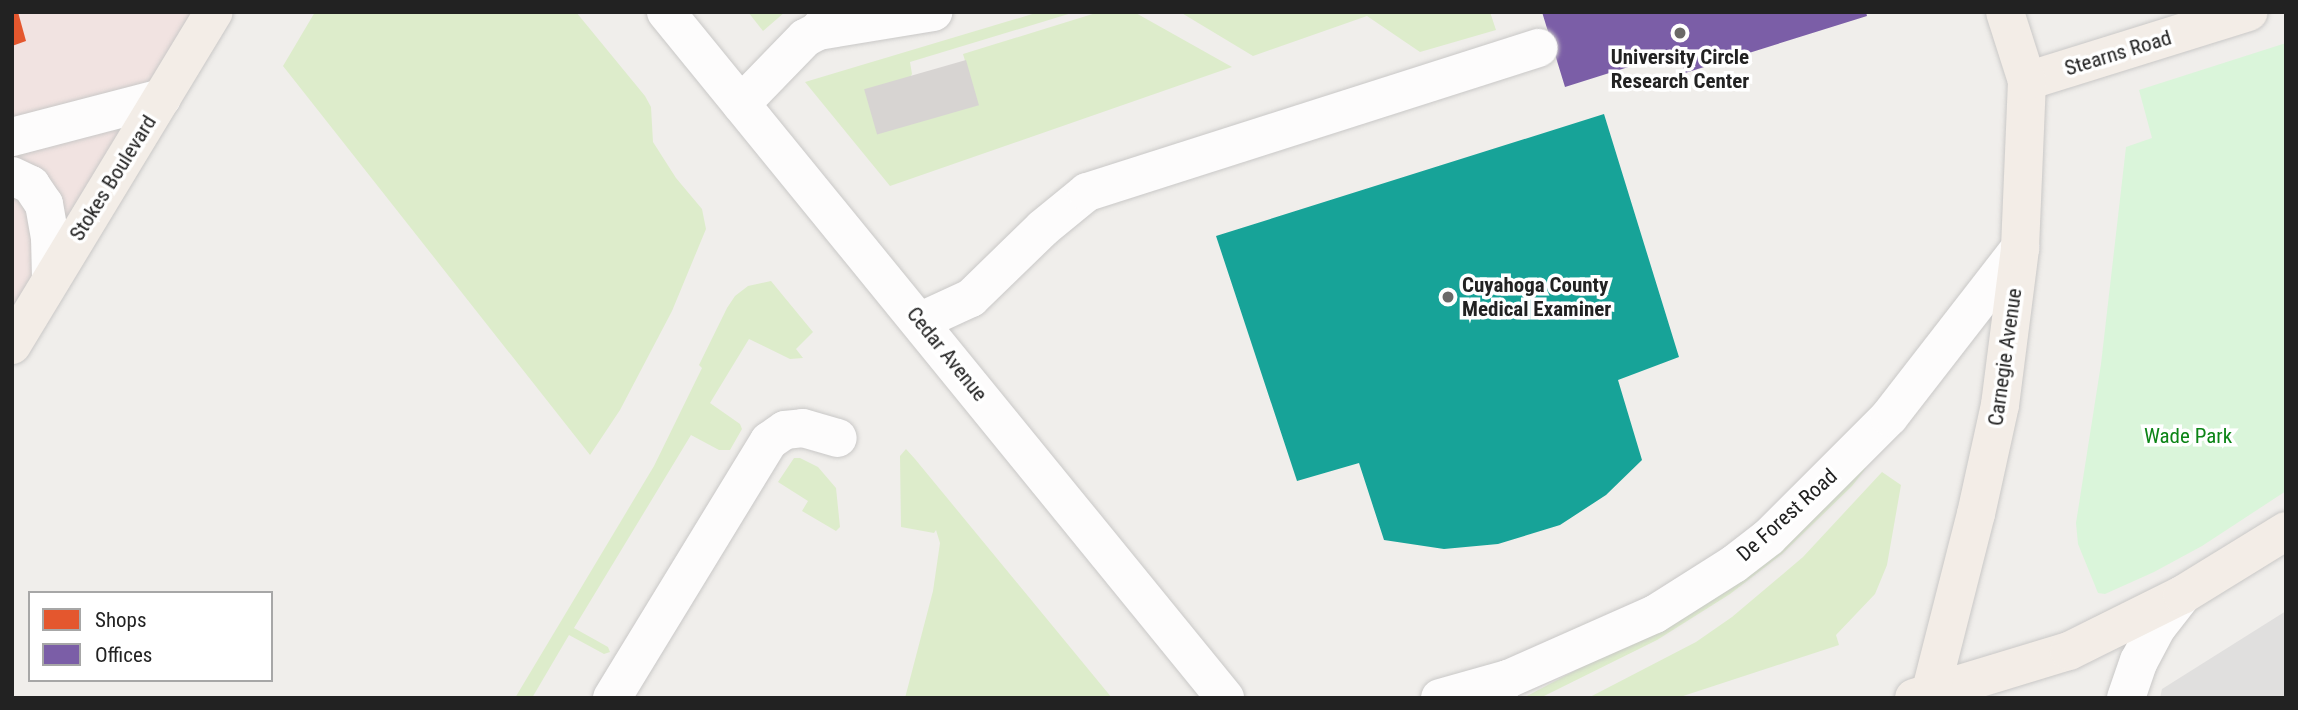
<!DOCTYPE html>
<style>
body{margin:0}
#map{position:relative;width:2298px;height:710px;overflow:hidden;background:#f0eeeb;font-family:"Roboto Condensed",sans-serif}
div>[style]{position:absolute}
.commercial>*{inset:0;background:#f1e3e1}
.grass>*{inset:0;background:#ddeccb}
.park>*{inset:0;background:#daf5da}
.parking>*{inset:0;background:#e0dfde}
.shops>*{inset:0;background:#e4572e}
.offices>*{inset:0;background:#7b5ea7}
.public>*{inset:0;background:#17a398}
.building>*{inset:0;background:#d7d4d2;transform-origin:0 0}
.roads{filter:drop-shadow(0 0 2px #c9c8c7) drop-shadow(0 0 2px #c9c8c7)}
.minor>*{height:38px;margin:-19px;padding:0 19px;transform-origin:19px;border-radius:19px;background:#fdfcfc}
.major>*{height:38px;margin:-19px;padding:0 19px;transform-origin:19px;border-radius:19px;background:#f3ede7}
.dots>*{width:19px;height:19px;translate:-50% -50%;box-sizing:border-box;border:4px solid #fff;border-radius:50%}
span{translate:-50% -50%;white-space:nowrap;text-align:center;line-height:1.15;-webkit-text-stroke:7px #fff;paint-order:stroke}
.street-label{font-size:21px;color:#222}
.poi-label{font-size:21px;color:#222;font-weight:700}
.left{translate:0 -50%;text-align:left}
.park-label{font-size:21px;color:#0c8416}
.frame{position:absolute;inset:0;border:14px solid #222;pointer-events:none}
.legend{position:absolute;left:28px;top:591px;width:245px;height:91px;box-sizing:border-box;background:#fff;border:2px solid #a7a7a7;margin:0;padding:9px 12px;list-style:none;font-size:21px;color:#222}
.legend li{display:flex;align-items:center;gap:14px;height:35px}
.legend b{width:35px;border:2px solid #a7a7a7}
</style>
<div id="map">
<div class="commercial">
<i style="clip-path:polygon(12px 12px,214px 12px,12px 345px)"></i>
</div>
<div class="grass">
<i style="clip-path:polygon(315px 12px,576px 12px,645px 96px,651px 107px,653px 142px,676px 178px,702px 209px,706px 229px,672px 311px,620px 410px,590px 455px,283px 66px)"></i>
<i style="clip-path:polygon(748px 12px,785px 12px,763px 31px)"></i>
<i style="clip-path:polygon(1039px 12px,1075px 12px,910px 62px,912px 74px,877px 132px,978px 105px,963px 54px,1099px 12px,1134px 12px,1232px 67px,890px 186px,805px 82px)"></i>
<i style="clip-path:polygon(1180px 12px,1490px 12px,1496px 30px,1420px 52px,1367px 16px,1253px 56px)"></i>
<i style="clip-path:polygon(771px 281px,813px 332px,796px 349px,803px 358px,790px 359px,749px 339px,710px 403px,740px 424px,742px 429px,730px 450px,719px 450px,691px 435px,574px 628px,608px 647px,610px 652px,604px 654px,569px 635px,532px 698px,515px 698px,654px 466px,702px 368px,699px 365px,727px 308px,735px 296px,748px 286px)"></i>
<i style="clip-path:polygon(906px 449px,915px 459px,1112px 698px,905px 698px,933px 591px,940px 543px,936px 530px,934px 533px,901px 527px,900px 456px)"></i>
<i style="clip-path:polygon(794px 458px,800px 458px,818px 467px,836px 488px,840px 527px,836px 531px,802px 511px,808px 501px,778px 482px)"></i>
<i style="clip-path:polygon(1858px 464px,1866px 468px,1852px 486px,1782px 554px,1730px 594px,1657px 640px,1540px 698px,1523px 698px,1599px 658px)"></i>
<i style="clip-path:polygon(1882px 472px,1901px 485px,1887px 565px,1875px 594px,1836px 635px,1839px 645px,1677px 698px,1588px 698px,1696px 642px,1732px 617px,1803px 557px)"></i>
</div>
<div class="park">
<i style="clip-path:polygon(2286px 43px,2286px 491px,2202px 546px,2154px 572px,2105px 594px,2098px 593px,2078px 544px,2076px 523px,2101px 364px,2126px 147px,2152px 138px,2139px 90px)"></i>
</div>
<div class="parking">
<i style="clip-path:polygon(2286px 611px,2286px 698px,2160px 698px,2162px 689px)"></i>
</div>
<div class="shops">
<i style="clip-path:polygon(12px 12px,18px 12px,26px 41px,12px 46px)"></i>
</div>
<div class="offices">
<i style="clip-path:polygon(1542px 12px,1866px 12px,1867px 16px,1685px 73px,1679px 51px,1565px 87px)"></i>
</div>
<div class="public">
<i style="clip-path:polygon(1604px 114px,1679px 357px,1618px 380px,1642px 460px,1606px 495px,1560px 525px,1498px 544px,1444px 549px,1384px 540px,1359px 463px,1297px 481px,1216px 236px)"></i>
</div>
<div class="building">
<i style="left:966px;top:60px;width:47px;height:106px;rotate:74deg"></i>
</div>
<div class="roads">
<div class="minor">
<i style="left:666px;top:12px;width:885px;rotate:50.82deg"></i>
<i style="left:818px;top:31px;width:117px;rotate:-9.4deg"></i>
<i style="left:741px;top:104px;width:92px;rotate:-45.9deg"></i>
<i style="left:805px;top:38px;width:15px;rotate:-28deg"></i>
<i style="left:818px;top:31px;width:24px;rotate:-52deg"></i>
<i style="left:12px;top:137px;width:155px;rotate:-14.6deg"></i>
<i style="left:12px;top:176px;width:21px;rotate:25deg"></i>
<i style="left:31px;top:185px;width:23px;rotate:56deg"></i>
<i style="left:44px;top:204px;width:34px;rotate:80deg"></i>
<i style="left:50px;top:237px;width:41px;rotate:88.6deg"></i>
<i style="left:921px;top:321px;width:55px;rotate:-24.7deg"></i>
<i style="left:971px;top:298px;width:100px;rotate:-44.2deg"></i>
<i style="left:1043px;top:228px;width:57px;rotate:-39.3deg"></i>
<i style="left:1087px;top:192px;width:474px;rotate:-17.7deg"></i>
<i style="left:612px;top:698px;width:301px;rotate:-58.6deg"></i>
<i style="left:769px;top:441px;width:19px;rotate:-35deg"></i>
<i style="left:785px;top:430px;width:18px;rotate:-6deg"></i>
<i style="left:803px;top:428px;width:36px;rotate:16deg"></i>
<i style="left:1440px;top:698px;width:71px;rotate:-15.6deg"></i>
<i style="left:1486px;top:698px;width:29px;rotate:-41deg"></i>
<i style="left:1508px;top:679px;width:161px;rotate:-23.9deg"></i>
<i style="left:1655px;top:614px;width:93px;rotate:-32.3deg"></i>
<i style="left:1734px;top:564px;width:44px;rotate:-37.6deg"></i>
<i style="left:1769px;top:537px;width:170px;rotate:-45deg"></i>
<i style="left:1889px;top:417px;width:214px;rotate:-52.2deg"></i>
<i style="left:2126px;top:698px;width:39px;rotate:-71deg"></i>
<i style="left:2139px;top:661px;width:40px;rotate:-62deg"></i>
<i style="left:2158px;top:626px;width:39px;rotate:-52deg"></i>
</div>
<div class="major">
<i style="left:2027px;top:81px;width:232px;rotate:-17.3deg"></i>
<i style="left:12px;top:345px;width:389px;rotate:-58.8deg"></i>
<i style="left:1914px;top:698px;width:162px;rotate:-16.9deg"></i>
<i style="left:2069px;top:651px;width:126px;rotate:-26.4deg"></i>
<i style="left:2182px;top:595px;width:122px;rotate:-31.6deg"></i>
<i style="left:1929px;top:698px;width:190px;rotate:-75.7deg"></i>
<i style="left:1976px;top:514px;width:112px;rotate:-77.6deg"></i>
<i style="left:2000px;top:405px;width:158px;rotate:-82.7deg"></i>
<i style="left:2020px;top:248px;width:167px;rotate:-87.6deg"></i>
<i style="left:2027px;top:81px;width:72px;rotate:-107.7deg"></i>
</div>
</div>
<div class="dots">
<i style="left:1680px;top:33px;background:#6a6968"></i>
<i style="left:1448px;top:297px;background:#6a6968"></i>
</div>
<div class="street-label">
<span style="left:2118px;top:53px;rotate:-17deg">Stearns Road</span>
<span style="left:113px;top:178px;rotate:-58deg">Stokes Boulevard</span>
<span style="left:947px;top:354px;rotate:51deg">Cedar Avenue</span>
<span style="left:2005px;top:357px;rotate:-82deg">Carnegie Avenue</span>
<span style="left:1787px;top:515px;rotate:-42deg">De Forest Road</span>
</div>
<div class="poi-label">
<span style="left:1680px;top:69px">University Circle<br>Research Center</span>
<span class="left" style="left:1462px;top:297px">Cuyahoga County<br>Medical Examiner</span>
</div>
<div class="park-label">
<span style="left:2188px;top:436px">Wade Park</span>
</div>
<div class="frame"></div>
<ul class="legend">
<li><b style="height:19px;background:#e4572e"></b>Shops</li>
<li><b style="height:19px;background:#7b5ea7"></b>Offices</li>
</ul>
</div>
